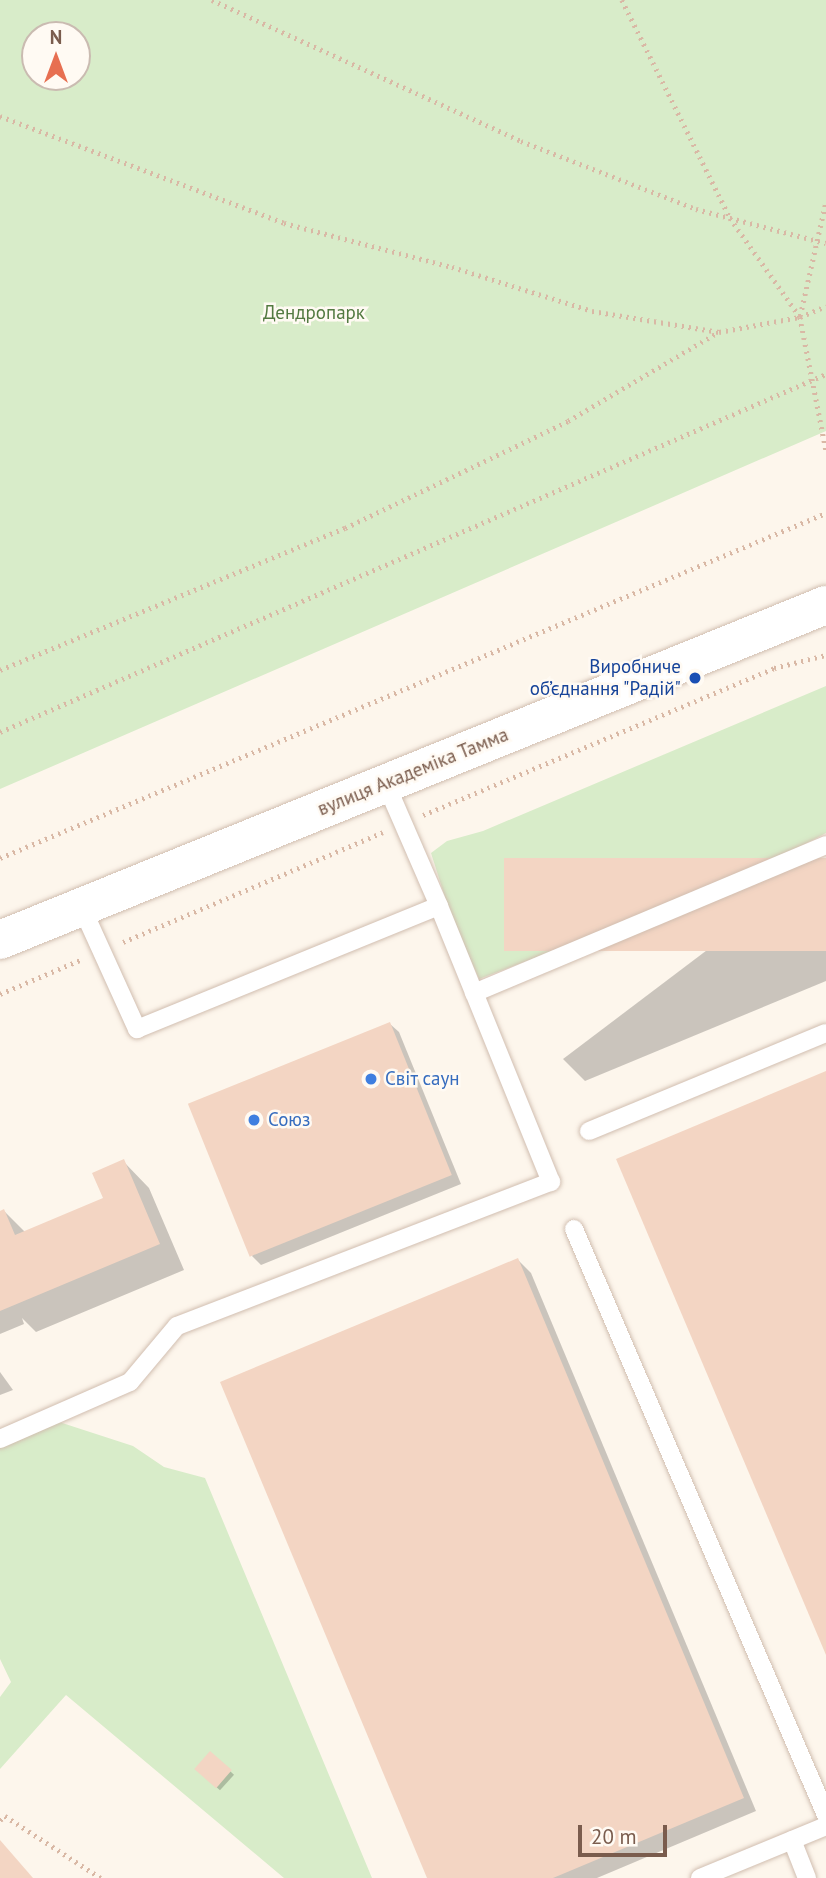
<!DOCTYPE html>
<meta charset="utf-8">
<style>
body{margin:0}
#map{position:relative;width:826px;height:1878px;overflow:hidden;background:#fdf6ec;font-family:"PT Sans",sans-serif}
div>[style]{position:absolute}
.green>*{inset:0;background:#d8ecc9}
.shadow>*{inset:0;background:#0003;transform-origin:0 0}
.building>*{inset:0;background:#f3d5c3;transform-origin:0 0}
.path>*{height:4.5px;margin-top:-2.25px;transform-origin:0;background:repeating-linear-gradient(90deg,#d9b8a5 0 2px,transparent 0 7px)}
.roads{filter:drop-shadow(0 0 2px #d1beb0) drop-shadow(0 0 2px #d1beb0)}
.lane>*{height:18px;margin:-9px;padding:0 9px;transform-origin:9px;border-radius:9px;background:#fff}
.secondary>*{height:38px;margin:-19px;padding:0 19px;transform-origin:19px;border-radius:19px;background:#fff}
.dots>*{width:19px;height:19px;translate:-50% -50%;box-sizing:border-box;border:4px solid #fffaf3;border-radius:50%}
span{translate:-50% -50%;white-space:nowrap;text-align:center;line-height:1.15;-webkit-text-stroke:5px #fffaf3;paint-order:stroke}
.park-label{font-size:19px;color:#537a41}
.transit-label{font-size:19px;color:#164399}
.right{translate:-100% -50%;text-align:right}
.street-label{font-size:19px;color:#7a5c4d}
.shop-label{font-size:19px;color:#366cbe}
.left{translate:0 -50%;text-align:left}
.north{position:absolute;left:21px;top:21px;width:70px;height:70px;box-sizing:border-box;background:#fffaf3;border:2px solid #cabbb1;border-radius:50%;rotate:0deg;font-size:19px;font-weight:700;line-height:28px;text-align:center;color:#7a5c4d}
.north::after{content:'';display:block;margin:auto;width:24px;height:32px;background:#e76f51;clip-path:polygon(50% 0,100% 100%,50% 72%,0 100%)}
.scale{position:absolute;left:578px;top:1825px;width:89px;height:32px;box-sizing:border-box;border:4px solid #7a5c4d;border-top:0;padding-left:9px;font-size:21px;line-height:24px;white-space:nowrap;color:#7a5c4d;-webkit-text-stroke:5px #fffaf3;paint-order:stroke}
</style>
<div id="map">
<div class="green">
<i style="clip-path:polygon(evenodd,0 0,826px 0,826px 431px,0 789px,0 0,35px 35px,77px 35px,77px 77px,35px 77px,35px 35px)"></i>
<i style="clip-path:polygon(826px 686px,826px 833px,761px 867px,710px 882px,624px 918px,614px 928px,479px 979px,450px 913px,431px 853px,447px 841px,483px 831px)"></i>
<i style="clip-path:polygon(53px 1420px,133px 1446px,164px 1467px,205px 1478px,372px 1878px,284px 1878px,66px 1695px,0 1769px,0 1697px,11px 1682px,0 1659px,0 1441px)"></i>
</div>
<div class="shadow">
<i style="clip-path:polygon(826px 860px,826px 981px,585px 1081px,563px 1059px)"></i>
<i style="clip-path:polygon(390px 1024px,399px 1032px,461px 1184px,261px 1265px,252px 1256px)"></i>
<i style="clip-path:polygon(123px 1161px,149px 1188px,184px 1270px,36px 1332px,22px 1318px,24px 1324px,0 1334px,0 1213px,4px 1211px,26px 1233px,106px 1199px)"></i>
<i style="clip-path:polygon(518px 1260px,531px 1273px,756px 1811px,597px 1878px,429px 1878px)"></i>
<i style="clip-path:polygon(0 1372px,13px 1390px,0 1395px)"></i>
<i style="left:211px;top:1754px;width:31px;height:21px;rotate:42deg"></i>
</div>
<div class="building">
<i style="left:826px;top:858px;width:93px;height:322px;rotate:90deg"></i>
<i style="left:390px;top:1022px;width:165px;height:218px;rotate:68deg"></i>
<i style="clip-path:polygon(826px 1071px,826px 1655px,616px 1159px)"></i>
<i style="clip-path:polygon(124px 1159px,160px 1244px,0 1311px,0 1211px,4px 1209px,15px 1235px,103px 1198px,92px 1173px)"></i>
<i style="clip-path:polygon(518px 1258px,744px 1798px,553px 1878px,427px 1878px,220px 1382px)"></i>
<i style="left:210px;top:1751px;width:29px;height:24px;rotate:41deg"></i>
<i style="clip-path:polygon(0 1840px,33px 1878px,0 1878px)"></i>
</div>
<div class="path">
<i style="left:212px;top:0;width:340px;rotate:24.5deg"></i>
<i style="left:521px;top:141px;width:188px;rotate:21.2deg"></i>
<i style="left:696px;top:209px;width:134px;rotate:14.7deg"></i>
<i style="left:622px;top:0;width:243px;rotate:63.6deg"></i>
<i style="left:730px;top:218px;width:121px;rotate:54.7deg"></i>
<i style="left:800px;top:317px;width:136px;rotate:78.9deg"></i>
<i style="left:0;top:116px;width:303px;rotate:20.6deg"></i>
<i style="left:284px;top:223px;width:174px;rotate:14.7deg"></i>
<i style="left:452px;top:267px;width:147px;rotate:17.4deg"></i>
<i style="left:592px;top:311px;width:129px;rotate:9.4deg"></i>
<i style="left:719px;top:332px;width:82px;rotate:-10.5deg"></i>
<i style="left:800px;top:317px;width:28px;rotate:-23deg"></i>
<i style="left:800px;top:316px;width:118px;rotate:-77.3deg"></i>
<i style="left:0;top:670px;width:373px;rotate:-22.4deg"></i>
<i style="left:345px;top:528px;width:247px;rotate:-25.6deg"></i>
<i style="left:568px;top:421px;width:173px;rotate:-30.6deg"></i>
<i style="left:0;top:732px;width:900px;rotate:-23.43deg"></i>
<i style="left:423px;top:815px;width:381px;rotate:-22.7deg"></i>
<i style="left:774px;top:668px;width:54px;rotate:-14deg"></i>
<i style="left:0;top:858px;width:895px;rotate:-22.67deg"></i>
<i style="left:123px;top:942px;width:282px;rotate:-22.9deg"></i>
<i style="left:0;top:994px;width:87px;rotate:-23deg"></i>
<i style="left:0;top:1820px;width:6px;rotate:-39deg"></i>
<i style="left:5px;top:1816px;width:114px;rotate:32.9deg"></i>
</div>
<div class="roads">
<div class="lane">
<i style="left:83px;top:910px;width:131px;rotate:65.6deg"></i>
<i style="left:137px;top:1029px;width:326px;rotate:-22.2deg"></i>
<i style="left:439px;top:906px;width:135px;rotate:-113.5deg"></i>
<i style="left:474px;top:993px;width:382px;rotate:-22.8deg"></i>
<i style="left:589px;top:1131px;width:256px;rotate:-22.5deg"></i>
<i style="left:574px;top:1229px;width:638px;rotate:66.73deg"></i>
<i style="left:0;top:1439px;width:142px;rotate:-23.7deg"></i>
<i style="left:130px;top:1382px;width:73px;rotate:-50deg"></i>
<i style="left:177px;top:1326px;width:401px;rotate:-21.1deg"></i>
<i style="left:551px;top:1182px;width:298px;rotate:-112.1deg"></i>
<i style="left:792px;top:1840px;width:41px;rotate:68.5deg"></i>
<i style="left:700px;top:1878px;width:136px;rotate:-22.4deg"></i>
</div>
<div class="secondary">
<i style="left:0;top:940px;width:891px;rotate:-22.08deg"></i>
</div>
</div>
<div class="dots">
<i style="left:695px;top:678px;background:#1a4fb4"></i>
<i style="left:371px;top:1079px;background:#3f7fe0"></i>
<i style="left:254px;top:1120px;background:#3f7fe0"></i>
</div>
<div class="park-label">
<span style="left:314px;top:313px">Дендропарк</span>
</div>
<div class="transit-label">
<span class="right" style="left:681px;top:678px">Виробниче<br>об’єднання "Радій"</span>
</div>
<div class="street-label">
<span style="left:413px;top:772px;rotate:-22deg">вулиця Академіка Тамма</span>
</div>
<div class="shop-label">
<span class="left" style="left:385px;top:1079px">Світ саун</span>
<span class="left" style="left:268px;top:1120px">Союз</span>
</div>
<div class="north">N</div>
<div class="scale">20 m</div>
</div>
